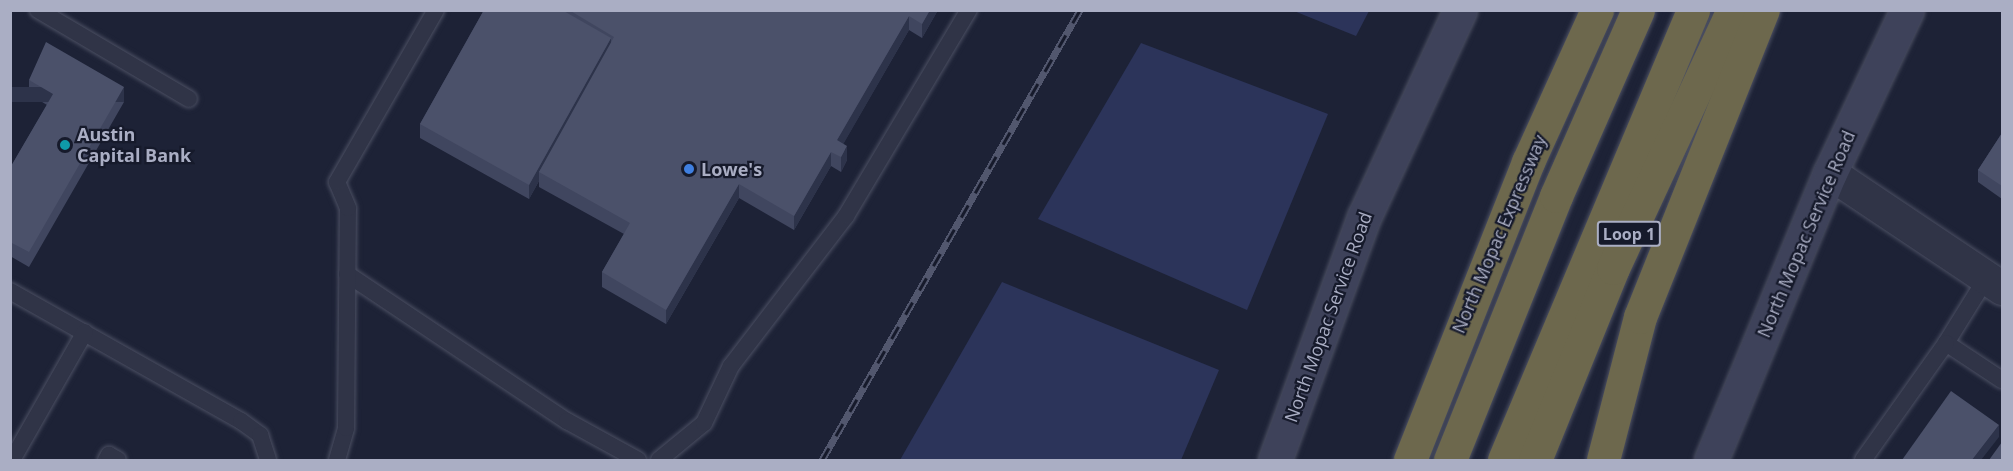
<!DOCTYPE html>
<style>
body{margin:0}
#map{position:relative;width:2013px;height:471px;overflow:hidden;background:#1d2236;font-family:"Open Sans",sans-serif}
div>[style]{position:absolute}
.water>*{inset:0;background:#2c345a}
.roads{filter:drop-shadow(0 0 2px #4b4f62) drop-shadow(0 0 2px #4b4f62)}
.service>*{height:16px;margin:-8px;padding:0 8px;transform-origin:8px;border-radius:8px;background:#303447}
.minor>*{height:33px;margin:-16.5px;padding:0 16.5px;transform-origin:16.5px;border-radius:16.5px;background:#303447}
.secondary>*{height:33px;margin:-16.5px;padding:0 16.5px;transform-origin:16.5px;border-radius:16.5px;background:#3e425a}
.motorway>*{height:33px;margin:-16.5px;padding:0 16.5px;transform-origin:16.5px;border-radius:16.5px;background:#6d684d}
.rail>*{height:7px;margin-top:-3.5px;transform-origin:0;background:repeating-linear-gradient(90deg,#161a2b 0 14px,#52576e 0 28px);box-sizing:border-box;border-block:2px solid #52576e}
.wall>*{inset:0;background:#40465f}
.shaded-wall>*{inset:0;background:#2d334a;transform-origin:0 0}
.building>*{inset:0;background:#4b516a}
.dots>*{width:16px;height:16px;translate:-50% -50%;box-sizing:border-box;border:3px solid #161a2b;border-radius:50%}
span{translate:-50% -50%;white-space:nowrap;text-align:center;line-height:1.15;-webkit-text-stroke:4.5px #161a2b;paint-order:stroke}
.shield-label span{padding:2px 4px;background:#161a2b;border:2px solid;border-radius:4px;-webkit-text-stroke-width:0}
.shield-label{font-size:16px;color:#aaaec4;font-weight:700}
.poi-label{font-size:18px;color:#aaaec4;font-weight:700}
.left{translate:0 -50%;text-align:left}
.street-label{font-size:18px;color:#aaaec4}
.frame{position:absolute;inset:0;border:12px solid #aaaec4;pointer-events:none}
</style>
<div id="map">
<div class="water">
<i style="clip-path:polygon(1294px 11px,1369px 11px,1356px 36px)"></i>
<i style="clip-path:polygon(1141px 43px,1328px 114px,1247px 310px,1038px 219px)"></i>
<i style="clip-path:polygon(1002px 282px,1219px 370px,1181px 460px,900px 460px)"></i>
</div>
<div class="roads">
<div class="service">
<i style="left:38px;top:10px;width:175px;rotate:30.5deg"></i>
<i style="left:347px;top:274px;width:265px;rotate:33.8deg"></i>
<i style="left:567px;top:421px;width:81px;rotate:28.8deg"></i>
<i style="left:1987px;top:277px;width:78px;rotate:121.8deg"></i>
<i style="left:1946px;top:343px;width:67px;rotate:33.5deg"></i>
<i style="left:10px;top:291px;width:265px;rotate:29.4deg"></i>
<i style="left:241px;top:421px;width:24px;rotate:36deg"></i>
<i style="left:260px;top:435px;width:26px;rotate:72deg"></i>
<i style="left:12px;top:460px;width:147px;rotate:-60.3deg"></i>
<i style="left:106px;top:460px;width:6px;rotate:-59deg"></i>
<i style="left:109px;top:455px;width:10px;rotate:29deg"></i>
<i style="left:337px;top:460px;width:33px;rotate:-74deg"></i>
<i style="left:346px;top:428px;width:220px;rotate:-89.5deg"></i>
<i style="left:348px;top:208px;width:28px;rotate:-113deg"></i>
<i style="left:337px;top:182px;width:198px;rotate:-60.1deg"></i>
<i style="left:659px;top:460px;width:58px;rotate:-39.4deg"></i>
<i style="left:704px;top:423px;width:63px;rotate:-64.7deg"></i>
<i style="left:731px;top:366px;width:189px;rotate:-52.5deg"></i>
<i style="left:846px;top:216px;width:240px;rotate:-59.2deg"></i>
<i style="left:1863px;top:460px;width:143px;rotate:-54.6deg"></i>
</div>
<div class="minor">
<i style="left:1830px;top:173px;width:207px;rotate:33.8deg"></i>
</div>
<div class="secondary">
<i style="left:1275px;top:460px;width:259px;rotate:-69.9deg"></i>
<i style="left:1364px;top:217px;width:228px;rotate:-65.1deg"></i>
<i style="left:1711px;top:460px;width:311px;rotate:-67.5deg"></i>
<i style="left:1830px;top:173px;width:180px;rotate:-64.7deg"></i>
</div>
<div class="motorway">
<i style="left:1410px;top:460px;width:321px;rotate:-68.4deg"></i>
<i style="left:1528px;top:162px;width:167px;rotate:-65.6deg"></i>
<i style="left:1450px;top:460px;width:284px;rotate:-68.1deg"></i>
<i style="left:1556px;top:196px;width:203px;rotate:-66.2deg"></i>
<i style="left:1504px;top:460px;width:488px;rotate:-67.2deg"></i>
<i style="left:1535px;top:460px;width:207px;rotate:-67.9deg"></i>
<i style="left:1613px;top:268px;width:285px;rotate:-65.1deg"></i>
<i style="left:1603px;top:460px;width:148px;rotate:-75.5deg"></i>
<i style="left:1640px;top:317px;width:331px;rotate:-68.2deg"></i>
</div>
</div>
<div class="rail">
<i style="left:822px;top:460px;width:519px;rotate:-60.17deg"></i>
</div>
<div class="wall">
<i style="clip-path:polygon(484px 10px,938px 10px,922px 38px,909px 30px,843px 144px,847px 160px,841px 172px,831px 166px,794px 230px,739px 198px,666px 324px,602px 287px,602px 272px,624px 234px,539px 187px,539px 181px,529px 199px,420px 138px,420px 124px)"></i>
<i style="clip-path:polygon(29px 80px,124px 102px,29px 267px,10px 256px,10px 168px,47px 105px,29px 94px)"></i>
<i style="clip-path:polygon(2002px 133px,2002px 199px,1978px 182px,1978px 170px)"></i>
</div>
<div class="shaded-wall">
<i style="clip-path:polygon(930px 10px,938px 10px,922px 38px,922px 24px)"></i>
<i style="clip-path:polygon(909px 16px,909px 30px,837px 155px,837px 140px)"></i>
<i style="clip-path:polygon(611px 38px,611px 52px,539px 172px,539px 181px,529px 199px,529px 185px)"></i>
<i style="left:124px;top:87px;width:15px;height:190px;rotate:90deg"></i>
<i style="clip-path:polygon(847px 146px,847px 160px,841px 172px,841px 157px)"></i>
<i style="clip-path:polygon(831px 152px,831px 166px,794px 230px,794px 216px)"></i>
<i style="clip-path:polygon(739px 184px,739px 198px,666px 324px,666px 310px)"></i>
<i style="clip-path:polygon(1999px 425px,1999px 437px,1981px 460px,1972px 460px)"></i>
</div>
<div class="building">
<i style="clip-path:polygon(484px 10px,562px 10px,611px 38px,529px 185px,420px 124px)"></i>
<i style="clip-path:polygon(569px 10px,930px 10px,922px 24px,909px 16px,837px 140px,847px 146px,841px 157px,831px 152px,794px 216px,739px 184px,666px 310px,602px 272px,630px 223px,539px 172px,614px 37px)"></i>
<i style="clip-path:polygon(46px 42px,124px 87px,29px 252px,10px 242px,10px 168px,53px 94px,29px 80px)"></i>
<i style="clip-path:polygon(2002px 133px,2002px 186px,1978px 170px)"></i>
<i style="clip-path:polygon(1951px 391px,1999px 425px,1972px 460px,1902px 460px)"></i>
<i style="clip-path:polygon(2002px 442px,2002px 460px,1989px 460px)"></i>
</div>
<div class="dots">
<i style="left:65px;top:145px;background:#0f9aa8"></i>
<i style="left:689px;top:169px;background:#3f7fe0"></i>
</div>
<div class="shield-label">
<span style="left:1629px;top:234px">Loop 1</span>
</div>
<div class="poi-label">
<span class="left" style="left:77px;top:145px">Austin<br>Capital Bank</span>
<span class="left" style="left:701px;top:169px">Lowe's</span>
</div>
<div class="street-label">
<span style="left:1499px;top:234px;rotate:-67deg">North Mopac Expressway</span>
<span style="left:1806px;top:234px;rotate:-67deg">North Mopac Service Road</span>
<span style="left:1328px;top:317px;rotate:-70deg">North Mopac Service Road</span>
</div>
<div class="frame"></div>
</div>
